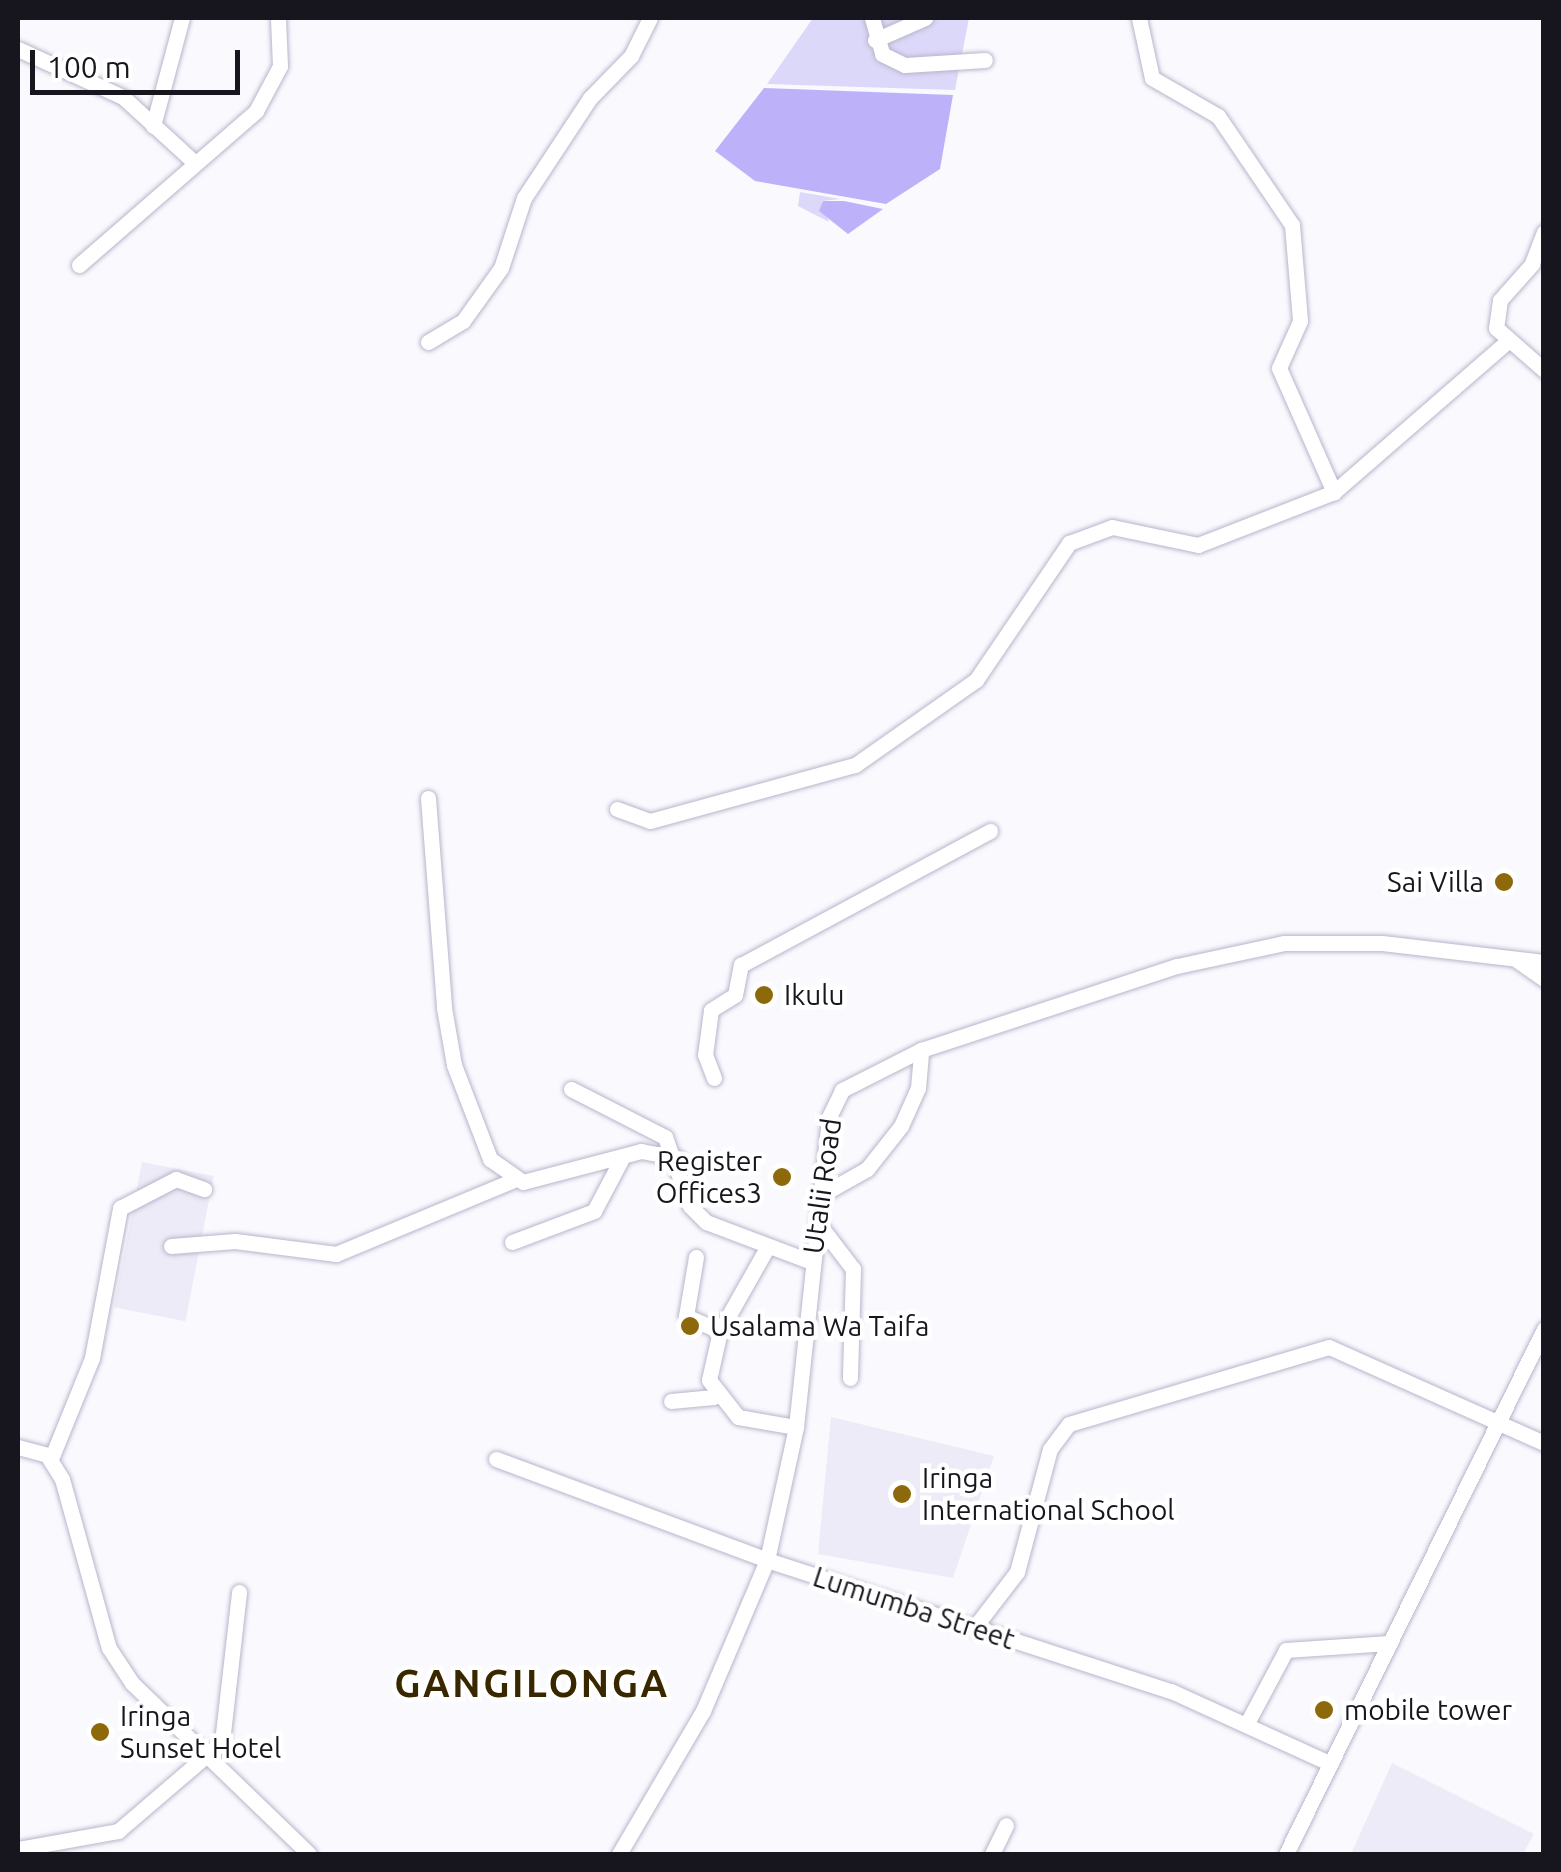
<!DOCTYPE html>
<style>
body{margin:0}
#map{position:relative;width:1561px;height:1872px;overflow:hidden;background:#faf9fe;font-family:Ubuntu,sans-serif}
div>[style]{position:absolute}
.built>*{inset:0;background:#ecebf7;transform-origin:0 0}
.green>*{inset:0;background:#dcd8f9}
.forest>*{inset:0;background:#bdb2fa}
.roads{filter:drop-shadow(0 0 2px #b8b5ca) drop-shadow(0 0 2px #b8b5ca)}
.minor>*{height:15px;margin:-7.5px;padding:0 7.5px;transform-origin:7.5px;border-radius:7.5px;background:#fff}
.dots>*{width:28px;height:28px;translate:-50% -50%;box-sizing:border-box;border:5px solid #fff;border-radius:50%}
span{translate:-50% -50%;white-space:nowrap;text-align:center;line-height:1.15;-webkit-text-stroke:9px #fff;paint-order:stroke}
.poi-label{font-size:28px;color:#17161e}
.right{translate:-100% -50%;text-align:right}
.left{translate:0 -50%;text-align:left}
.street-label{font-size:28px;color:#17161e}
.district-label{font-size:38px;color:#392700;font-weight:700;letter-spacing:2.5px}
.frame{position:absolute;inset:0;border:20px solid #17161e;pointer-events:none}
.scale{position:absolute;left:30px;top:50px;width:210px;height:45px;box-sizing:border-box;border:5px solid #17161e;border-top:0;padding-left:12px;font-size:30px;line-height:35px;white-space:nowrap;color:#17161e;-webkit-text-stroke:8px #fff;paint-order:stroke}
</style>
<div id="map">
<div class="built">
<i style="left:142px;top:1162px;width:73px;height:148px;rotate:11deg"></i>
<i style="clip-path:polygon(831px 1417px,994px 1456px,953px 1578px,818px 1554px)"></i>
<i style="clip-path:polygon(1392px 1763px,1534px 1834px,1523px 1854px,1351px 1854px)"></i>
</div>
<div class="green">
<i style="clip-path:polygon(813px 18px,969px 18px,955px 90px,767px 84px)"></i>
<i style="clip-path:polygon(800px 192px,840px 199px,822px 201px,829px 222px,798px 206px)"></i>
</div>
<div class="forest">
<i style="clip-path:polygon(764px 88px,953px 95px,940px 169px,886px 204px,755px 181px,715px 151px)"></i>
<i style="clip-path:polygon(823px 201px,844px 201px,883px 209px,848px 234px,819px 211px)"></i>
</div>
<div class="roads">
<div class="minor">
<i style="left:872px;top:18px;width:37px;rotate:74deg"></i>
<i style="left:882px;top:54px;width:25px;rotate:26deg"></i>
<i style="left:905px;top:65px;width:80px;rotate:-3.6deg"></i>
<i style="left:1139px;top:18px;width:61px;rotate:77.8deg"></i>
<i style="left:1152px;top:78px;width:76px;rotate:29.9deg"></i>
<i style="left:1218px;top:116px;width:132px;rotate:55.8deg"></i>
<i style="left:1292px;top:225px;width:96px;rotate:85.2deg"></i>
<i style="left:1300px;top:321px;width:51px;rotate:114.1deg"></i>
<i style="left:1279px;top:368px;width:136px;rotate:66.1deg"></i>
<i style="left:875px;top:40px;width:55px;rotate:-23.7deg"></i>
<i style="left:18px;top:49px;width:115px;rotate:24.6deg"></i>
<i style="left:123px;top:97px;width:98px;rotate:42.5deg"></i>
<i style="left:153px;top:126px;width:112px;rotate:-75deg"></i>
<i style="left:1544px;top:232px;width:34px;rotate:111deg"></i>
<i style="left:1532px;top:264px;width:48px;rotate:131.6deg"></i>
<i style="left:1500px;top:300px;width:28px;rotate:98deg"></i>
<i style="left:1496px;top:328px;width:64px;rotate:41.2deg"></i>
<i style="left:79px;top:265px;width:235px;rotate:-41deg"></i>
<i style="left:256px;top:111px;width:51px;rotate:-61.9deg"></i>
<i style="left:280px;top:66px;width:48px;rotate:-92.4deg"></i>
<i style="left:428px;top:342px;width:41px;rotate:-31deg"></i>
<i style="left:463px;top:321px;width:65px;rotate:-54.4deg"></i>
<i style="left:501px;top:268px;width:74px;rotate:-71.8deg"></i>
<i style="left:524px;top:198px;width:120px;rotate:-56.6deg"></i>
<i style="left:590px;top:98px;width:59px;rotate:-45.7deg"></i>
<i style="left:631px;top:56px;width:42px;rotate:-63.4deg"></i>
<i style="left:428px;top:798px;width:211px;rotate:85.6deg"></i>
<i style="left:444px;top:1008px;width:58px;rotate:80deg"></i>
<i style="left:454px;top:1065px;width:101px;rotate:69deg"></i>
<i style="left:490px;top:1159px;width:40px;rotate:34.9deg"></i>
<i style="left:523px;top:1182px;width:122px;rotate:-14.7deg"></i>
<i style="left:641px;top:1151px;width:38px;rotate:11deg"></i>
<i style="left:617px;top:809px;width:35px;rotate:20deg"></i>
<i style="left:650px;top:821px;width:213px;rotate:-15.3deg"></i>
<i style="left:855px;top:765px;width:148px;rotate:-35.1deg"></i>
<i style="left:976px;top:680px;width:166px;rotate:-55.8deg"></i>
<i style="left:1069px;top:543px;width:46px;rotate:-20.4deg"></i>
<i style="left:1112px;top:527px;width:88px;rotate:11.8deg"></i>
<i style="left:1198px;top:545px;width:146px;rotate:-21.3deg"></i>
<i style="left:1334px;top:492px;width:225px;rotate:-41deg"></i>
<i style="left:1518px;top:961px;width:32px;rotate:35deg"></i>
<i style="left:714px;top:1078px;width:25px;rotate:-111deg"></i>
<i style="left:705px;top:1055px;width:45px;rotate:-82.4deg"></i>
<i style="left:711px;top:1010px;width:28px;rotate:-32deg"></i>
<i style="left:735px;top:995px;width:31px;rotate:-79deg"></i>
<i style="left:741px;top:965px;width:283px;rotate:-28.3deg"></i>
<i style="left:571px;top:1089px;width:106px;rotate:27.1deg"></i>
<i style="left:665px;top:1137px;width:73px;rotate:70.1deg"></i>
<i style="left:690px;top:1206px;width:23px;rotate:45deg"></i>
<i style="left:706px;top:1222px;width:113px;rotate:20.7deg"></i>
<i style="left:821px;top:1195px;width:53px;rotate:-29.5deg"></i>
<i style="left:867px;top:1169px;width:55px;rotate:-51.7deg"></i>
<i style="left:901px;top:1126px;width:42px;rotate:-65.9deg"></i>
<i style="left:918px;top:1088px;width:38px;rotate:-85deg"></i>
<i style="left:818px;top:1223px;width:58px;rotate:52.7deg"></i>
<i style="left:853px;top:1269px;width:109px;rotate:91.6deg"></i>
<i style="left:512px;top:1242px;width:88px;rotate:-20.7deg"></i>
<i style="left:594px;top:1211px;width:58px;rotate:-62.1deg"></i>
<i style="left:171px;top:1246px;width:64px;rotate:-4.5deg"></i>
<i style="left:235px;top:1241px;width:102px;rotate:7.3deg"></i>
<i style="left:336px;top:1254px;width:193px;rotate:-22.6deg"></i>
<i style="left:768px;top:1246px;width:98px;rotate:119.5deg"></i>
<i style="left:720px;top:1331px;width:50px;rotate:102.7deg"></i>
<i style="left:709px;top:1380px;width:47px;rotate:51.9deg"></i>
<i style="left:738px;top:1417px;width:59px;rotate:9.8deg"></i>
<i style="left:696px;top:1257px;width:60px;rotate:99.6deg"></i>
<i style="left:686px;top:1316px;width:37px;rotate:24deg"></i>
<i style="left:671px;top:1401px;width:43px;rotate:-5.3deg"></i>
<i style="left:18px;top:1447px;width:30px;rotate:15deg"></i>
<i style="left:47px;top:1455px;width:28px;rotate:58deg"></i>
<i style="left:62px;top:1479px;width:175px;rotate:74.5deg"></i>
<i style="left:109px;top:1648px;width:42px;rotate:56.7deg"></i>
<i style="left:132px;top:1683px;width:246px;rotate:44deg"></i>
<i style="left:51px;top:1459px;width:109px;rotate:-67.9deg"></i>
<i style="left:92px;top:1358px;width:153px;rotate:-79.4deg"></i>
<i style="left:120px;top:1208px;width:63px;rotate:-27.4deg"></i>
<i style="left:176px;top:1179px;width:30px;rotate:20deg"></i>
<i style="left:496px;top:1459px;width:289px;rotate:20.4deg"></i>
<i style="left:767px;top:1560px;width:425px;rotate:18deg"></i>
<i style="left:1171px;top:1691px;width:174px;rotate:24.5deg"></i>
<i style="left:974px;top:1628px;width:71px;rotate:-52.5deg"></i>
<i style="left:1017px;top:1572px;width:127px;rotate:-75deg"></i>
<i style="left:1050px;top:1449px;width:31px;rotate:-53deg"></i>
<i style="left:1069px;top:1424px;width:271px;rotate:-16.5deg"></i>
<i style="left:1329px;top:1347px;width:235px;rotate:24.1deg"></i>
<i style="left:1246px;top:1725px;width:85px;rotate:-61.9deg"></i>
<i style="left:1286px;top:1650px;width:103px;rotate:-3.9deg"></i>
<i style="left:18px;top:1849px;width:102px;rotate:-10.2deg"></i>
<i style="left:118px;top:1831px;width:137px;rotate:-40.6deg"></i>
<i style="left:222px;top:1742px;width:151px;rotate:-83.5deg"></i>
<i style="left:619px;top:1854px;width:166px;rotate:-59.6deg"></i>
<i style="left:703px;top:1711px;width:164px;rotate:-67deg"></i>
<i style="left:767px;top:1560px;width:136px;rotate:-77.7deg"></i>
<i style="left:796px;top:1427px;width:312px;rotate:-83.9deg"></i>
<i style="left:829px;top:1117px;width:30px;rotate:-64deg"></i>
<i style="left:842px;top:1090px;width:89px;rotate:-26.9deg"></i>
<i style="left:921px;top:1050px;width:269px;rotate:-18.2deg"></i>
<i style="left:1177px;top:966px;width:109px;rotate:-12.1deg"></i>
<i style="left:1284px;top:943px;width:98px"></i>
<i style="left:1382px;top:943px;width:163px;rotate:6.7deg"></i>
<i style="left:992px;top:1854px;width:32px;rotate:-64deg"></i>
<i style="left:1286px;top:1854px;width:585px;rotate:-63.83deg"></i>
</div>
</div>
<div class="dots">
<i style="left:1504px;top:882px;background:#8e690c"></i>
<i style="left:764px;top:995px;background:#8e690c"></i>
<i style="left:782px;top:1177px;background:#8e690c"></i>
<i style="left:690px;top:1326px;background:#8e690c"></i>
<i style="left:902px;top:1494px;background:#8e690c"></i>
<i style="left:1324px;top:1710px;background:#8e690c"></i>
<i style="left:100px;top:1732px;background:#8e690c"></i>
</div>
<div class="poi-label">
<span class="right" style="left:1484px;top:882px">Sai Villa</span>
<span class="left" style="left:784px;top:995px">Ikulu</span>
<span class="right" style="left:762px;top:1177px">Register<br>Offices3</span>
<span class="left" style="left:710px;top:1326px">Usalama Wa Taifa</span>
<span class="left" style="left:922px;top:1494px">Iringa<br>International School</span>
<span class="left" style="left:1344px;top:1710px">mobile tower</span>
<span class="left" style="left:120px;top:1732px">Iringa<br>Sunset Hotel</span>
</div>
<div class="street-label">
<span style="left:822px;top:1186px;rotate:-82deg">Utalii Road</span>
<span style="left:914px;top:1608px;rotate:18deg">Lumumba Street</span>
</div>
<div class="district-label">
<span style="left:532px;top:1684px">GANGILONGA</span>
</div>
<div class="frame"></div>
<div class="scale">100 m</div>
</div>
